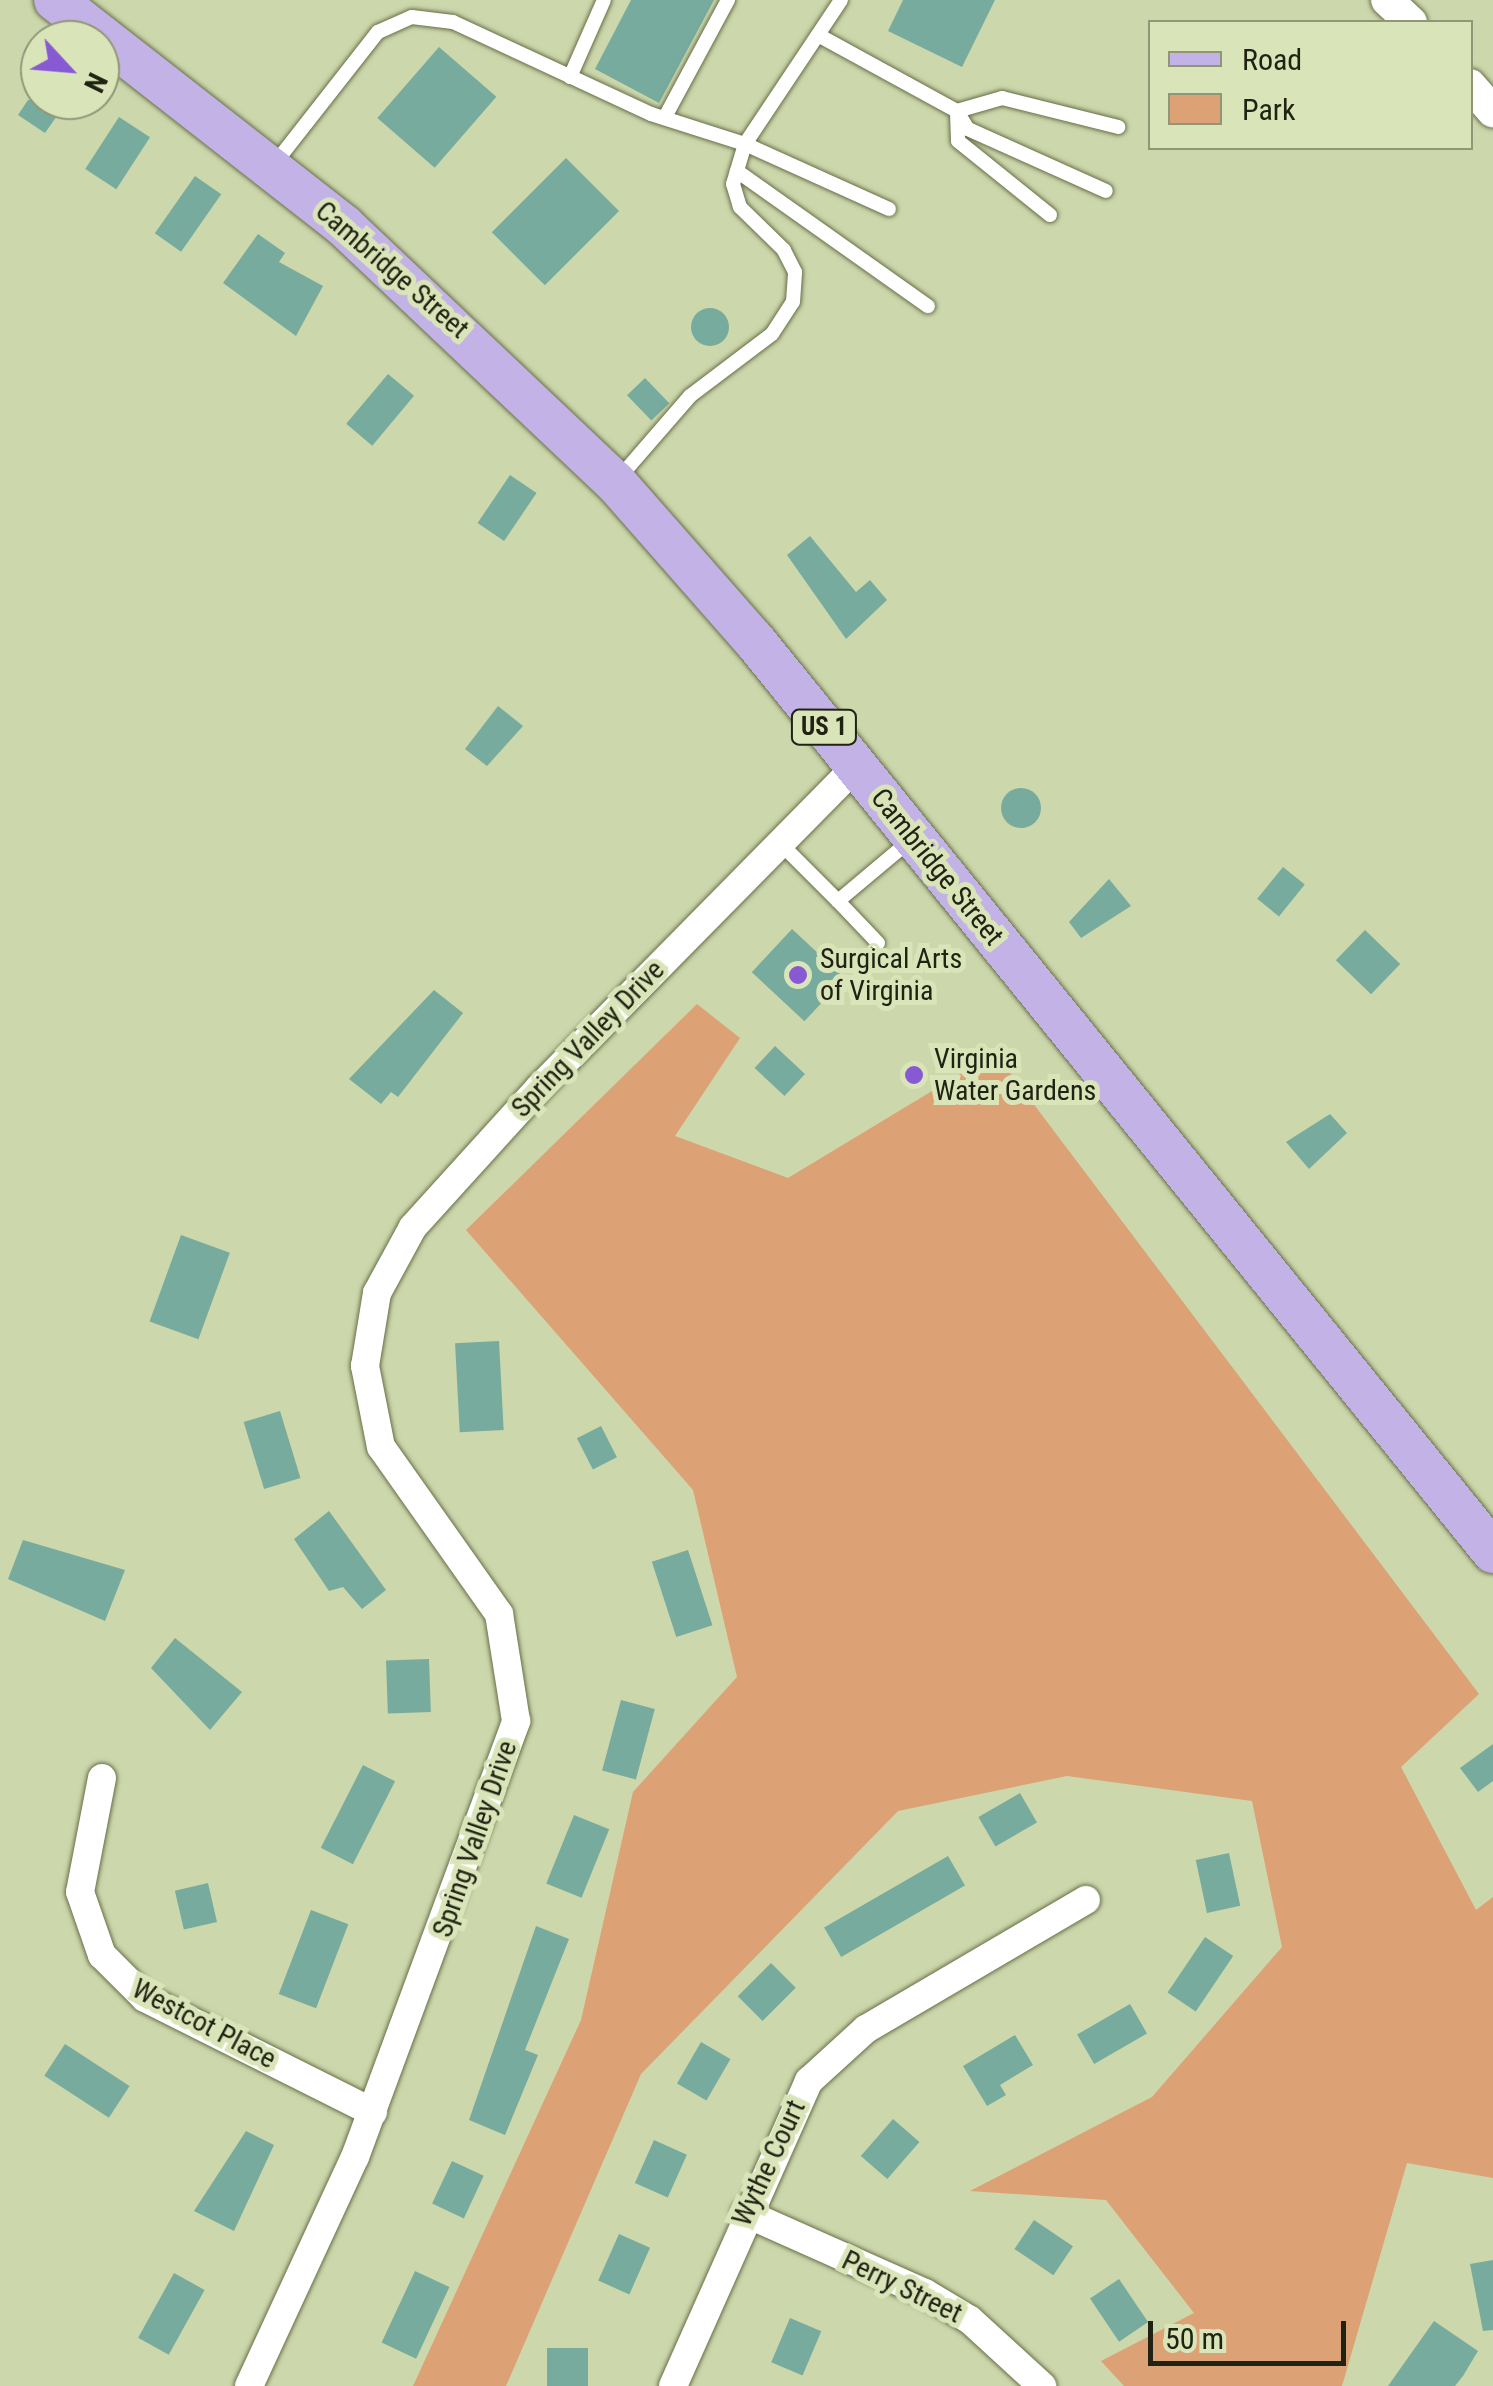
<!DOCTYPE html>
<style>
body{margin:0}
#map{position:relative;width:1493px;height:2386px;overflow:hidden;background:#cdd7ac;font-family:"Roboto Condensed",sans-serif}
div>[style]{position:absolute}
.green>*{inset:0;background:#dca174}
.building>*{inset:0;background:#77ab9e;transform-origin:0 0}
.round{border-radius:50%}
.roads{filter:drop-shadow(0 0 2px #676f48) drop-shadow(0 0 2px #676f48)}
.service>*{height:14px;margin:-7px;padding:0 7px;transform-origin:7px;border-radius:7px;background:#fff}
.minor>*{height:28px;margin:-14px;padding:0 14px;transform-origin:14px;border-radius:14px;background:#fff}
.tertiary>*{height:32px;margin:-16px;padding:0 16px;transform-origin:16px;border-radius:16px;background:#fff}
.primary>*{height:42px;margin:-21px;padding:0 21px;transform-origin:21px;border-radius:21px;background:#c3b2e5}
.dots>*{width:28px;height:28px;translate:-50% -50%;box-sizing:border-box;border:5px solid #dae4b9;border-radius:50%}
span{translate:-50% -50%;white-space:nowrap;text-align:center;line-height:1.15;-webkit-text-stroke:10px #dae4b9;paint-order:stroke}
.shield-label span{padding:2px 8px;background:#dae4b9;border:2px solid;border-radius:8px;-webkit-text-stroke-width:0}
.shield-label{font-size:25px;color:#202313;font-weight:700}
.street-label{font-size:28px;color:#202313}
.poi-label{font-size:28px;color:#202313}
.left{translate:0 -50%;text-align:left}
.legend{position:absolute;left:1148px;top:20px;width:325px;height:130px;box-sizing:border-box;background:#dae4b9;border:2px solid #909777;margin:0;padding:12px 18px;list-style:none;font-size:30px;color:#202313}
.legend li{display:flex;align-items:center;gap:20px;height:50px}
.legend b{width:50px;border:2px solid #909777}
.north{position:absolute;left:20px;top:20px;width:100px;height:100px;box-sizing:border-box;background:#dae4b9;border:2px solid #909777;border-radius:50%;rotate:116deg;font-size:28px;font-weight:700;line-height:40px;text-align:center;color:#202313}
.north::after{content:'';display:block;margin:auto;width:35px;height:45px;background:#8759d2;clip-path:polygon(50% 0,100% 100%,50% 72%,0 100%)}
.scale{position:absolute;left:1148px;top:2321px;width:198px;height:45px;box-sizing:border-box;border:5px solid #202313;border-top:0;padding-left:12px;font-size:30px;line-height:35px;white-space:nowrap;color:#202313;-webkit-text-stroke:8px #dae4b9;paint-order:stroke}
</style>
<div id="map">
<div class="green">
<i style="clip-path:polygon(697px 1004px,740px 1038px,675px 1136px,788px 1178px,995px 1053px,1479px 1694px,1401px 1767px,1476px 1910px,1493px 1897px,1493px 2178px,1407px 2163px,1342px 2386px,1124px 2386px,1101px 2361px,1194px 2313px,1106px 2200px,970px 2191px,1152px 2097px,1282px 1947px,1252px 1801px,1067px 1776px,898px 1811px,641px 2074px,506px 2386px,413px 2386px,581px 2020px,633px 1792px,737px 1677px,693px 1490px,466px 1230px)"></i>
</div>
<div class="building">
<i style="clip-path:polygon(631px 0,714px 0,659px 103px,595px 69px)"></i>
<i style="clip-path:polygon(903px 0,995px 0,962px 67px,888px 31px)"></i>
<i style="left:439px;top:47px;width:76px;height:94px;rotate:41deg"></i>
<i style="clip-path:polygon(28px 100px,68px 100px,45px 133px,18px 115px)"></i>
<i style="left:119px;top:117px;width:37px;height:62px;rotate:33deg"></i>
<i style="left:566px;top:158px;width:75px;height:105px;rotate:45deg"></i>
<i style="left:195px;top:176px;width:32px;height:70px;rotate:35deg"></i>
<i style="clip-path:polygon(258px 234px,285px 253px,279px 262px,323px 286px,296px 336px,223px 283px)"></i>
<i class="round" style="left:691px;top:308px;width:38px;height:38px"></i>
<i style="left:388px;top:374px;width:34px;height:65px;rotate:40deg"></i>
<i style="left:645px;top:378px;width:35px;height:25px;rotate:46deg"></i>
<i style="left:510px;top:475px;width:32px;height:58px;rotate:34deg"></i>
<i style="clip-path:polygon(810px 536px,856px 592px,870px 580px,887px 600px,846px 639px,787px 555px)"></i>
<i style="clip-path:polygon(498px 706px,523px 726px,487px 766px,465px 749px)"></i>
<i class="round" style="left:1001px;top:788px;width:40px;height:40px"></i>
<i style="left:1283px;top:867px;width:28px;height:41px;rotate:39deg"></i>
<i style="clip-path:polygon(1109px 879px,1131px 906px,1081px 938px,1069px 922px)"></i>
<i style="left:792px;top:929px;width:72px;height:59px;rotate:43deg"></i>
<i style="left:1365px;top:930px;width:49px;height:42px;rotate:44deg"></i>
<i style="clip-path:polygon(434px 990px,463px 1013px,398px 1097px,391px 1092px,381px 1104px,349px 1079px)"></i>
<i style="left:775px;top:1046px;width:41px;height:30px;rotate:43deg"></i>
<i style="clip-path:polygon(1330px 1114px,1347px 1133px,1309px 1169px,1286px 1142px)"></i>
<i style="left:181px;top:1235px;width:52px;height:92px;rotate:20deg"></i>
<i style="left:499px;top:1341px;width:89px;height:44px;rotate:87deg"></i>
<i style="left:280px;top:1411px;width:70px;height:38px;rotate:73deg"></i>
<i style="left:601px;top:1426px;width:35px;height:27px;rotate:63deg"></i>
<i style="clip-path:polygon(329px 1511px,386px 1590px,362px 1609px,343px 1587px,329px 1591px,294px 1539px)"></i>
<i style="clip-path:polygon(23px 1540px,125px 1570px,105px 1621px,8px 1579px)"></i>
<i style="left:688px;top:1550px;width:79px;height:38px;rotate:72deg"></i>
<i style="clip-path:polygon(175px 1638px,242px 1692px,210px 1730px,151px 1668px)"></i>
<i style="left:429px;top:1659px;width:53px;height:43px;rotate:88deg"></i>
<i style="left:621px;top:1700px;width:35px;height:73px;rotate:15deg"></i>
<i style="clip-path:polygon(1493px 1744px,1493px 1781px,1478px 1792px,1460px 1768px)"></i>
<i style="left:363px;top:1765px;width:36px;height:93px;rotate:27deg"></i>
<i style="left:1020px;top:1793px;width:34px;height:48px;rotate:60deg"></i>
<i style="left:574px;top:1815px;width:38px;height:74px;rotate:22deg"></i>
<i style="left:1229px;top:1853px;width:54px;height:34px;rotate:78deg"></i>
<i style="left:948px;top:1856px;width:34px;height:143px;rotate:60deg"></i>
<i style="left:208px;top:1883px;width:40px;height:34px;rotate:77deg"></i>
<i style="left:311px;top:1910px;width:40px;height:90px;rotate:21deg"></i>
<i style="clip-path:polygon(536px 1926px,569px 1939px,525px 2050px,538px 2055px,505px 2135px,469px 2120px)"></i>
<i style="left:1205px;top:1937px;width:34px;height:67px;rotate:34deg"></i>
<i style="left:771px;top:1963px;width:35px;height:47px;rotate:45deg"></i>
<i style="left:1130px;top:2004px;width:34px;height:61px;rotate:60deg"></i>
<i style="clip-path:polygon(1015px 2035px,1033px 2065px,1000px 2085px,1006px 2095px,987px 2106px,963px 2066px)"></i>
<i style="left:701px;top:2042px;width:34px;height:48px;rotate:30deg"></i>
<i style="left:65px;top:2044px;width:77px;height:38px;rotate:33deg"></i>
<i style="left:893px;top:2119px;width:35px;height:49px;rotate:41deg"></i>
<i style="clip-path:polygon(246px 2131px,274px 2145px,234px 2231px,194px 2211px)"></i>
<i style="left:654px;top:2140px;width:36px;height:47px;rotate:24deg"></i>
<i style="left:452px;top:2161px;width:35px;height:47px;rotate:25deg"></i>
<i style="left:1034px;top:2220px;width:47px;height:35px;rotate:34deg"></i>
<i style="left:619px;top:2234px;width:34px;height:51px;rotate:24deg"></i>
<i style="clip-path:polygon(1493px 2260px,1493px 2330px,1483px 2331px,1470px 2264px)"></i>
<i style="left:415px;top:2271px;width:38px;height:79px;rotate:25deg"></i>
<i style="left:174px;top:2273px;width:35px;height:74px;rotate:29deg"></i>
<i style="left:1119px;top:2279px;width:52px;height:35px;rotate:56deg"></i>
<i style="left:790px;top:2318px;width:34px;height:48px;rotate:23deg"></i>
<i style="clip-path:polygon(1434px 2321px,1478px 2351px,1463px 2376px,1455px 2386px,1388px 2386px)"></i>
<i style="left:588px;top:2348px;width:38px;height:41px;rotate:90deg"></i>
</div>
<div class="roads">
<div class="service">
<i style="left:818px;top:35px;width:158px;rotate:28.7deg"></i>
<i style="left:957px;top:111px;width:21px;rotate:59deg"></i>
<i style="left:968px;top:129px;width:151px;rotate:24.2deg"></i>
<i style="left:570px;top:77px;width:84px;rotate:-66.2deg"></i>
<i style="left:665px;top:117px;width:133px;rotate:-61.7deg"></i>
<i style="left:272px;top:167px;width:172px;rotate:-51.9deg"></i>
<i style="left:378px;top:32px;width:37px;rotate:-24deg"></i>
<i style="left:412px;top:17px;width:41px;rotate:7deg"></i>
<i style="left:453px;top:22px;width:218px;rotate:24.9deg"></i>
<i style="left:651px;top:114px;width:99px;rotate:17.7deg"></i>
<i style="left:745px;top:144px;width:173px;rotate:-56.3deg"></i>
<i style="left:737px;top:171px;width:234px;rotate:35.3deg"></i>
<i style="left:1050px;top:215px;width:118px;rotate:-141.2deg"></i>
<i style="left:958px;top:141px;width:30px;rotate:-92deg"></i>
<i style="left:957px;top:111px;width:47px;rotate:-16.1deg"></i>
<i style="left:1002px;top:98px;width:120px;rotate:14deg"></i>
<i style="left:619px;top:478px;width:108px;rotate:-49.1deg"></i>
<i style="left:690px;top:396px;width:103px;rotate:-37.1deg"></i>
<i style="left:772px;top:334px;width:38px;rotate:-57deg"></i>
<i style="left:793px;top:302px;width:30px;rotate:-86deg"></i>
<i style="left:795px;top:272px;width:25px;rotate:-117deg"></i>
<i style="left:784px;top:250px;width:62px;rotate:-135.7deg"></i>
<i style="left:740px;top:207px;width:24px;rotate:-107deg"></i>
<i style="left:733px;top:184px;width:42px;rotate:-73.3deg"></i>
<i style="left:745px;top:144px;width:158px;rotate:24.3deg"></i>
<i style="left:780px;top:843px;width:82px;rotate:45deg"></i>
<i style="left:878px;top:943px;width:58px;rotate:-133.6deg"></i>
<i style="left:838px;top:901px;width:97px;rotate:-40deg"></i>
</div>
<div class="minor">
<i style="left:102px;top:1778px;width:116px;rotate:100.9deg"></i>
<i style="left:80px;top:1892px;width:67px;rotate:70.8deg"></i>
<i style="left:102px;top:1955px;width:61px;rotate:45deg"></i>
<i style="left:145px;top:1998px;width:255px;rotate:26.6deg"></i>
<i style="left:745px;top:2213px;width:197px;rotate:24deg"></i>
<i style="left:925px;top:2293px;width:52px;rotate:31deg"></i>
<i style="left:970px;top:2320px;width:98px;rotate:42.5deg"></i>
<i style="left:249px;top:2386px;width:252px;rotate:-65.2deg"></i>
<i style="left:355px;top:2157px;width:465px;rotate:-69.7deg"></i>
<i style="left:516px;top:1721px;width:108px;rotate:-99deg"></i>
<i style="left:499px;top:1614px;width:204px;rotate:-125.2deg"></i>
<i style="left:381px;top:1447px;width:83px;rotate:-101.2deg"></i>
<i style="left:365px;top:1366px;width:74px;rotate:-80.7deg"></i>
<i style="left:377px;top:1293px;width:75px;rotate:-61.4deg"></i>
<i style="left:413px;top:1227px;width:188px;rotate:-47.8deg"></i>
<i style="left:539px;top:1088px;width:452px;rotate:-45.4deg"></i>
<i style="left:673px;top:2386px;width:334px;rotate:-66deg"></i>
<i style="left:809px;top:2081px;width:77px;rotate:-42.4deg"></i>
<i style="left:866px;top:2029px;width:255px;rotate:-30.4deg"></i>
</div>
<div class="tertiary">
<i style="left:1387px;top:0;width:33px;rotate:43deg"></i>
<i style="left:1470px;top:85px;width:35px;rotate:49deg"></i>
</div>
<div class="primary">
<i style="left:55px;top:0;width:367px;rotate:38deg"></i>
<i style="left:344px;top:226px;width:373px;rotate:43.4deg"></i>
<i style="left:615px;top:482px;width:210px;rotate:48.7deg"></i>
<i style="left:754px;top:640px;width:1174px;rotate:50.98deg"></i>
</div>
</div>
<div class="dots">
<i style="left:798px;top:975px;background:#8759d2"></i>
<i style="left:914px;top:1075px;background:#8759d2"></i>
</div>
<div class="shield-label">
<span style="left:824px;top:727px">US 1</span>
</div>
<div class="street-label">
<span style="left:392px;top:270px;rotate:41deg">Cambridge Street</span>
<span style="left:937px;top:867px;rotate:51deg">Cambridge Street</span>
<span style="left:588px;top:1039px;rotate:-46deg">Spring Valley Drive</span>
<span style="left:475px;top:1839px;rotate:-71deg">Spring Valley Drive</span>
<span style="left:204px;top:2024px;rotate:28deg">Westcot Place</span>
<span style="left:769px;top:2163px;rotate:-65deg">Wythe Court</span>
<span style="left:902px;top:2287px;rotate:26deg">Perry Street</span>
</div>
<div class="poi-label">
<span class="left" style="left:820px;top:975px">Surgical Arts<br>of Virginia</span>
<span class="left" style="left:934px;top:1075px">Virginia<br>Water Gardens</span>
</div>
<ul class="legend">
<li><b style="height:12px;background:#c3b2e5"></b>Road</li>
<li><b style="height:28px;background:#dca174"></b>Park</li>
</ul>
<div class="north">N</div>
<div class="scale">50 m</div>
</div>
